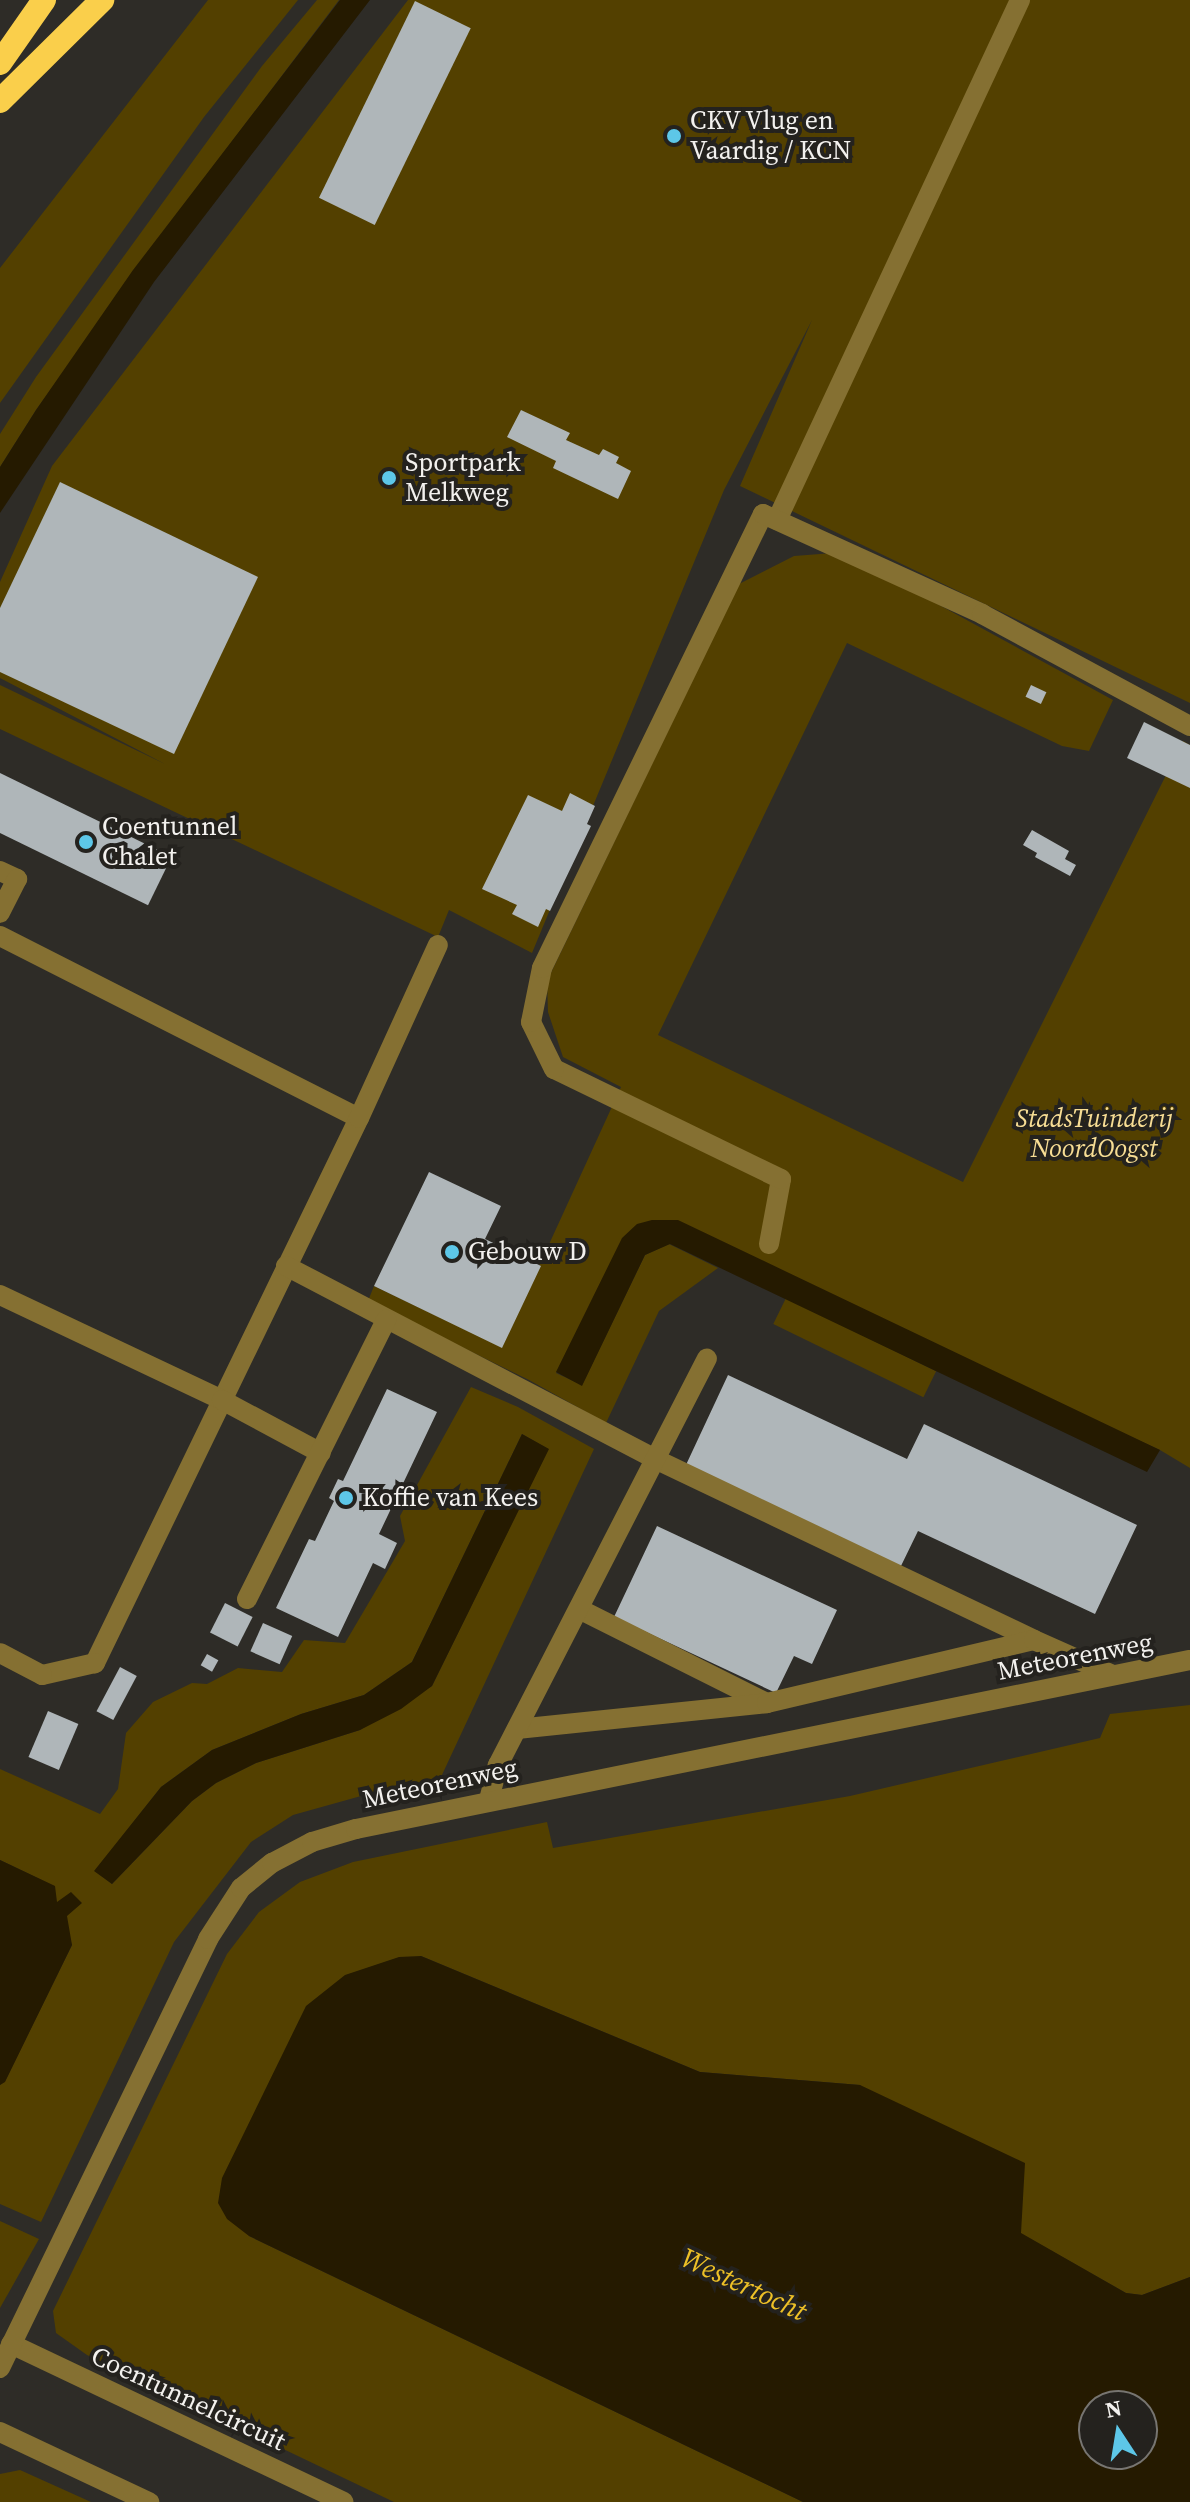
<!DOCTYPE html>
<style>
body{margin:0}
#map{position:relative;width:1190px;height:2502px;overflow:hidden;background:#2e2c27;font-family:"Source Serif 4",serif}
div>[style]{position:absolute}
.green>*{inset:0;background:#534000;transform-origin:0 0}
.water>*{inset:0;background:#251a00}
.building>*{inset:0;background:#afb6b9;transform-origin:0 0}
.minor>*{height:20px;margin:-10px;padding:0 10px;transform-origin:10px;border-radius:10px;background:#857032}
.highway>*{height:24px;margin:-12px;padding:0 12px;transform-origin:12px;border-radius:12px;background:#facf4b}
.dots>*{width:22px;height:22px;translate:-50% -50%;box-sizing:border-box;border:4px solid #24221e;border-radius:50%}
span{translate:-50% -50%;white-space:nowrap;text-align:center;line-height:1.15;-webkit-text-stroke:8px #24221e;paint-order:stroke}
.poi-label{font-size:26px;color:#f3f1ee}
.left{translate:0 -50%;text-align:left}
.park-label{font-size:26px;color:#f7dd94;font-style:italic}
.street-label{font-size:26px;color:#f3f1ee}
.water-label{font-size:28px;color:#edc027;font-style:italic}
.north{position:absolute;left:1078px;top:2390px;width:80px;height:80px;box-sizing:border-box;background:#24221e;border:2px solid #777571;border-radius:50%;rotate:348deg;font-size:22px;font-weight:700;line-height:32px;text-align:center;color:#f3f1ee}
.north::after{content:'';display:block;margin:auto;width:28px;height:36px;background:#5dc7e8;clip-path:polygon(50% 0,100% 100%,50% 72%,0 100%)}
</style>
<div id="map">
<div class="green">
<i style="clip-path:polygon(208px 0,298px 0,204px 117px,0 403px,0 268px)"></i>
<i style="clip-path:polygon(317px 0,339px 0,184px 205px,36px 410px,0 467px,0 434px,36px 377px,262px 66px)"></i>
<i style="clip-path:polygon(408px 0,1190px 0,1190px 703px,740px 486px,812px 320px,724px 490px,532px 953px,449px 910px,438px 937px,0 729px,0 685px,165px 764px,0 678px,0 582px,52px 466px)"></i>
<i style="clip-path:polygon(833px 553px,855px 559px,1113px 700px,1089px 751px,1062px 746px,847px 643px,658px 1035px,963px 1182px,1183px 741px,1190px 745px,1190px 1468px,1160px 1450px,652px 1220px,556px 1373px,582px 1385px,645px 1255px,669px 1244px,718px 1268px,659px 1311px,606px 1423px,529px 1380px,368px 1301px,374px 1286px,502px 1347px,621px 1087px,563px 1057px,548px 1012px,547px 981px,739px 584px,794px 556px)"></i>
<i style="left:786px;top:1298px;width:167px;height:29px;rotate:26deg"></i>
<i style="clip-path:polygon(evenodd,471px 1387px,518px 1407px,594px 1449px,441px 1777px,418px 1789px,379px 1791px,293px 1815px,251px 1842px,174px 1942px,41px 2222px,0 2204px,0 2085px,5px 2081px,72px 1945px,56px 1903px,54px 1886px,0 1860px,0 1769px,100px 1814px,118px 1789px,126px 1733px,153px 1702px,192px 1683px,207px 1684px,238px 1668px,282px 1672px,304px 1640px,345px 1643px,405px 1541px,400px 1516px,471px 1387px,522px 1434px,548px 1449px,432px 1686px,360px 1730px,256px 1763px,216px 1783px,192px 1801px,112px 1884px,95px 1871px,161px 1787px,212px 1750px,301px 1714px,364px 1695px,412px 1662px,522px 1434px)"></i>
<i style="clip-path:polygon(1190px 1705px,1190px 2277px,1142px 2295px,1126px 2293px,1020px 2233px,860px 2085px,700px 2072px,421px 1956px,249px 2236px,803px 2502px,394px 2502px,87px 2355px,56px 2333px,53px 2311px,227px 1954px,259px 1912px,300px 1882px,353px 1862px,547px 1822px,553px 1848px,850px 1796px,1100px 1738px,1110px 1714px)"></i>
<i style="clip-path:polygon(0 2221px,39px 2239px,0 2308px)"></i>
<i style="clip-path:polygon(20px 2470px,91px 2502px,0 2502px,0 2474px)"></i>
</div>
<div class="water">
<i style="clip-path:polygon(340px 0,370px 0,154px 282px,0 513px,0 467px,36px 410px,133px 270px)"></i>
<i style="clip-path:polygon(652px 1220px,678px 1220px,1160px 1450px,1147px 1472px,670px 1244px,645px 1255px,582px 1386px,556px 1372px,622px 1238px,637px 1224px)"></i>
<i style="clip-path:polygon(522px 1434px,549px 1449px,432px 1686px,401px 1709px,360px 1730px,256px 1763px,216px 1783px,192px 1801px,112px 1884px,94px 1871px,161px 1787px,212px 1750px,301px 1714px,364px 1695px,412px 1662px)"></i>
<i style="clip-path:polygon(0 1860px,55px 1886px,57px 1902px,71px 1892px,82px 1903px,67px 1916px,72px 1945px,5px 2082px,0 2085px)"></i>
<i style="clip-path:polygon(evenodd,421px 1956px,700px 2072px,860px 2085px,1025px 2163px,1021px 2233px,1126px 2293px,1142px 2295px,1190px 2277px,1190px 2502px,803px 2502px,249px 2236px,227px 2219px,218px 2203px,222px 2178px,306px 2006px,345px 1975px,399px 1957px,421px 1956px,1094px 2406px,1142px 2406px,1142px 2454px,1094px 2454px,1094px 2406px)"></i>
</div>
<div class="building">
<i style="left:415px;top:1px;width:62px;height:219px;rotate:26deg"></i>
<i style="clip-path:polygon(521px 410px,570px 433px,566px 440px,599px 455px,603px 449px,619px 457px,616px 463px,631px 471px,618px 499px,553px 468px,556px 461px,507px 437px)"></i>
<i style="clip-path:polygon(60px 482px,258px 577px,174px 754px,0 672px,0 608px)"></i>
<i style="left:1031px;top:685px;width:17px;height:13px;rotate:25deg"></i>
<i style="clip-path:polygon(1144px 722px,1190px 745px,1190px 788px,1127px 758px)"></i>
<i style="left:0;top:773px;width:191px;height:54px;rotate:26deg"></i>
<i style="clip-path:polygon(570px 793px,595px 806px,587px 824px,591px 826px,550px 911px,546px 909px,538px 927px,512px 914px,517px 905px,482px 889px,528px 795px,562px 811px)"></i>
<i style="clip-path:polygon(1032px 830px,1069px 851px,1065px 859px,1076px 865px,1070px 876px,1035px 857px,1037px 853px,1023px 845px)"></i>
<i style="clip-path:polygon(429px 1172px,501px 1206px,485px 1239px,541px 1266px,502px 1348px,374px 1286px)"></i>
<i style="clip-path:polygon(728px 1375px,907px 1459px,924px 1424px,1137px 1525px,1095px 1614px,918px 1531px,900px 1568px,685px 1467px)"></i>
<i style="clip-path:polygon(387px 1389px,437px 1412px,379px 1534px,397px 1543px,385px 1569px,373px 1563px,338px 1637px,276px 1608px,309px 1539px,315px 1541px,334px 1501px,329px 1498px,338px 1479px,343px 1481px)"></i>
<i style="clip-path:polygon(657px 1526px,837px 1610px,812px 1664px,794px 1656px,776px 1693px,614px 1617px)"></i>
<i style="left:225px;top:1603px;width:31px;height:33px;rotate:27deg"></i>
<i style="left:263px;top:1623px;width:32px;height:31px;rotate:24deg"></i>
<i style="left:207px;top:1654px;width:13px;height:13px;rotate:29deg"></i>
<i style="left:120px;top:1667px;width:19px;height:50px;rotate:28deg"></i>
<i style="left:48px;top:1711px;width:33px;height:50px;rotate:23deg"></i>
</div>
<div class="minor">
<i style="left:777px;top:520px;width:574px;rotate:-64.95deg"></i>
<i style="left:0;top:871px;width:19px;rotate:25deg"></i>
<i style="left:17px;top:879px;width:38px;rotate:117deg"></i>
<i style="left:0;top:936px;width:402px;rotate:26.9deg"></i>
<i style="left:359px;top:1118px;width:606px;rotate:115.85deg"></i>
<i style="left:95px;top:1663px;width:54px;rotate:167.2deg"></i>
<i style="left:42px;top:1675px;width:47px;rotate:-152.4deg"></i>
<i style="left:359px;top:1118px;width:190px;rotate:-65.5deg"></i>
<i style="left:769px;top:1244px;width:66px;rotate:-79.5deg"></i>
<i style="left:781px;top:1179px;width:252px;rotate:-154.1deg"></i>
<i style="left:554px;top:1069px;width:52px;rotate:-116.1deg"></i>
<i style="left:531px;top:1022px;width:55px;rotate:-78.5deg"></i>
<i style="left:542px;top:968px;width:505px;rotate:-64.04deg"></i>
<i style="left:763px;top:514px;width:241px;rotate:24.5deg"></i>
<i style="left:982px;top:614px;width:236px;rotate:28.3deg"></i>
<i style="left:286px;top:1266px;width:416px;rotate:27.6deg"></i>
<i style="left:655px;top:1459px;width:420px;rotate:25.5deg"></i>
<i style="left:0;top:1295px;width:246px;rotate:25.3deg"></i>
<i style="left:222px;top:1400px;width:112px;rotate:28.2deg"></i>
<i style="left:247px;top:1599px;width:312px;rotate:-63.5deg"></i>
<i style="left:579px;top:1609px;width:210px;rotate:26.6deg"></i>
<i style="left:517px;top:1729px;width:251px;rotate:-5.9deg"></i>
<i style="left:767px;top:1703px;width:274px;rotate:-13.3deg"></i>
<i style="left:1034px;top:1640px;width:86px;rotate:23.9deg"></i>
<i style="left:489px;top:1800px;width:36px;rotate:-76deg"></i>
<i style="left:498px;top:1765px;width:457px;rotate:-62.8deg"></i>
<i style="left:11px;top:2344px;width:368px;rotate:25.4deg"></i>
<i style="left:0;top:2368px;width:477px;rotate:-64.1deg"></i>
<i style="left:208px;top:1939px;width:61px;rotate:-57.1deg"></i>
<i style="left:241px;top:1888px;width:40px;rotate:-39deg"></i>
<i style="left:272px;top:1863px;width:45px;rotate:-27.7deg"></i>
<i style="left:312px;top:1842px;width:46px;rotate:-16.5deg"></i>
<i style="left:356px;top:1829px;width:851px;rotate:-11.46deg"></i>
<i style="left:0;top:2432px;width:165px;rotate:25.2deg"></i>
</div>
<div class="highway">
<i style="left:0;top:63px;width:77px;rotate:-55.1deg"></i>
<i style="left:0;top:101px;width:144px;rotate:-44.7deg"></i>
</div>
<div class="dots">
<i style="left:674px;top:136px;background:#5dc7e8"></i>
<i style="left:389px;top:478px;background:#5dc7e8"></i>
<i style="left:86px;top:842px;background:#5dc7e8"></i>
<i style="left:452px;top:1252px;background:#5dc7e8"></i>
<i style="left:346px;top:1498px;background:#5dc7e8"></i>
</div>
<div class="poi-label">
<span class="left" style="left:690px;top:136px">CKV Vlug en<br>Vaardig / KCN</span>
<span class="left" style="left:405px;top:478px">Sportpark<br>Melkweg</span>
<span class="left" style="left:102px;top:842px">Coentunnel<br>Chalet</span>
<span class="left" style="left:468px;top:1252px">Gebouw D</span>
<span class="left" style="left:362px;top:1498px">Koffie van Kees</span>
</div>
<div class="park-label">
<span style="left:1094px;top:1134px">StadsTuinderij<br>NoordOogst</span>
</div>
<div class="street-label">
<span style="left:1075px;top:1657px;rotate:-11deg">Meteorenweg</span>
<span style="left:440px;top:1784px;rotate:-12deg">Meteorenweg</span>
<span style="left:188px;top:2399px;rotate:25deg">Coentunnelcircuit</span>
</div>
<div class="water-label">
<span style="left:744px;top:2284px;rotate:25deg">Westertocht</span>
</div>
<div class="north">N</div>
</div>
